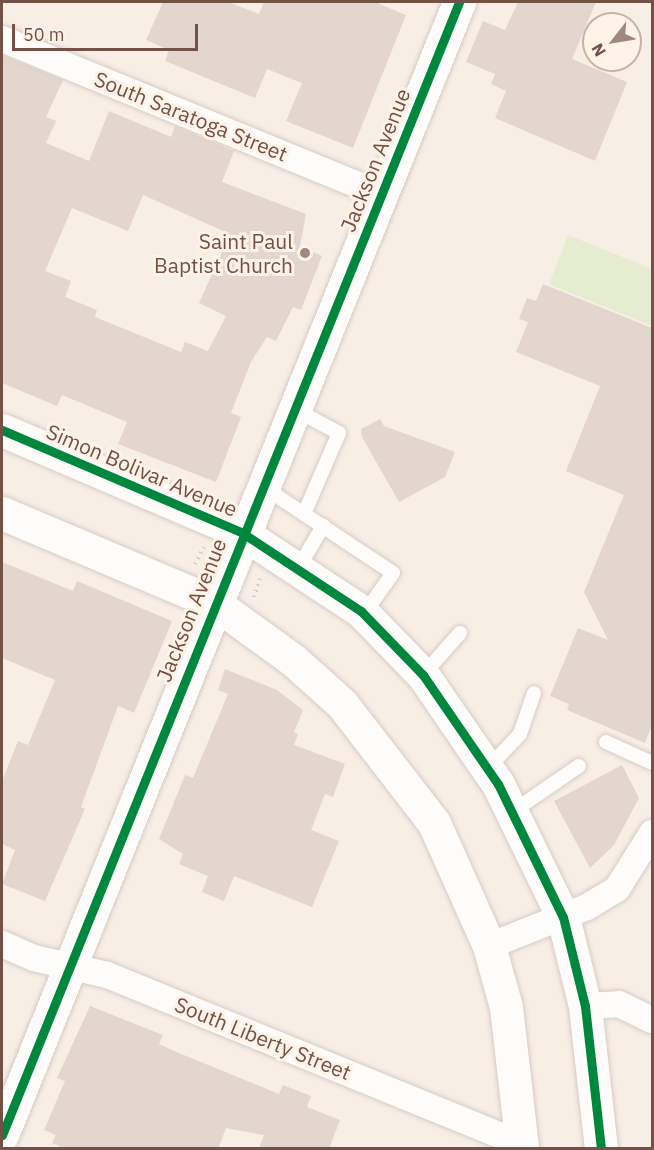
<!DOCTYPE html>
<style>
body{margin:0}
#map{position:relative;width:654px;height:1150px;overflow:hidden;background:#f7eee6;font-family:"IBM Plex Sans",sans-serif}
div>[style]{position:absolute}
.green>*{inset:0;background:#e5ecd0}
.building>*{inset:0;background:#e3d6ce}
.path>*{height:4px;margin-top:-2px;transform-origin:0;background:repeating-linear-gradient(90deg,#d7ccc9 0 1.5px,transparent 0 6px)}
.roads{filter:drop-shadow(0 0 2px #d8cbc4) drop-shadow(0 0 2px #d8cbc4)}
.lane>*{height:14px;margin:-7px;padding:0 7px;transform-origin:7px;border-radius:7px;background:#fefcfb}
.street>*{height:26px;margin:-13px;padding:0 13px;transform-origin:13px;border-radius:13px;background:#fefcfb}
.secondary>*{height:33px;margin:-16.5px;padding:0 16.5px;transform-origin:16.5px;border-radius:16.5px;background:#fefcfb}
.cycleway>*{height:9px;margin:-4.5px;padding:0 4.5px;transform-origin:4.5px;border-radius:4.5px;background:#00873e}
.dots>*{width:16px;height:16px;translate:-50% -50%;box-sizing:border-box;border:3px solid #fff2e6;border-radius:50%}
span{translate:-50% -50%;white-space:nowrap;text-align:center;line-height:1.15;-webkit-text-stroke:6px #fff2e6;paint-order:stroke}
.street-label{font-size:21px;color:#735147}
.poi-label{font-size:21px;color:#735147}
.right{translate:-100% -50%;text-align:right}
.frame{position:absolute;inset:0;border:3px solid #735147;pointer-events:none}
.north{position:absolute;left:582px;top:12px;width:60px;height:60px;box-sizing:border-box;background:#fff2e6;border:2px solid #c7b2a6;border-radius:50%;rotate:239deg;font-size:16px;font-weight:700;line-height:24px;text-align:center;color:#735147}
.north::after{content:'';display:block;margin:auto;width:21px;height:27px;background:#a1887f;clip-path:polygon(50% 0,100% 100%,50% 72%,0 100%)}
.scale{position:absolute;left:12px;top:24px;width:186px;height:27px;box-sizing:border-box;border:3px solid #735147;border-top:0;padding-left:8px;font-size:18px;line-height:21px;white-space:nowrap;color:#735147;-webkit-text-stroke:4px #fff2e6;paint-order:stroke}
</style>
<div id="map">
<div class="green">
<i style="clip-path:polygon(568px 235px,652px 269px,652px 326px,549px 284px)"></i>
</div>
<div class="building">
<i style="clip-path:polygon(163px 2px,228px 2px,259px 14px,264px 2px,375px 2px,406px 15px,353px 148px,286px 121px,302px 83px,267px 69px,255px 98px,165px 61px,169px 50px,146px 40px)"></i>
<i style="clip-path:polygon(518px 2px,596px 2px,572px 59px,627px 82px,595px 161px,495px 118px,506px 91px,491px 84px,495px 74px,466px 62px,483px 21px,505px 30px)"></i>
<i style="clip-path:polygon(evenodd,2px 55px,63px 80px,46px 117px,56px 121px,46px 143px,89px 161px,109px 111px,171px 137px,175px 126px,234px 151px,222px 182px,306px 214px,300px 246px,322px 256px,301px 310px,293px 307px,276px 341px,267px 337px,251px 362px,231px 413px,241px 417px,216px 482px,118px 444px,127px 422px,62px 395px,57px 406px,2px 383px,2px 55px,143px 195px,230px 234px,199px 303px,226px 316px,208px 351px,185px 342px,181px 352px,95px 317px,97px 310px,65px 297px,71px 281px,45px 271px,72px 208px,128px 231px,143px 195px)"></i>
<i style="clip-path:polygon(543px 284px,652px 328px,652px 725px,645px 743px,567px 710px,569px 704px,550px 696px,578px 628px,608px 640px,584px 592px,624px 495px,566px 471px,600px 386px,516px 352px,528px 322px,519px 319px,527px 298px,536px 301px)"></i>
<i style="clip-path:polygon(380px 419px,384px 426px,455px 452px,445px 477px,399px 502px,362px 437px,361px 429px)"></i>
<i style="clip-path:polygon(2px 562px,73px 591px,77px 581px,172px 621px,134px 713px,118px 706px,81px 807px,85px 809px,45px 901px,2px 884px,15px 850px,2px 844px,2px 781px,18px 741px,28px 745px,55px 680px,2px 658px)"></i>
<i style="clip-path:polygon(225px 669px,277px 690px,303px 710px,294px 732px,298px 734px,294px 745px,345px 764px,333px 797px,325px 794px,311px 830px,339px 841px,312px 907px,234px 876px,224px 901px,202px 892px,208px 876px,179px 864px,183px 854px,159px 839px,185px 775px,193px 778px,228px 694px,218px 690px)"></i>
<i style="clip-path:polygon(622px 765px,639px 798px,614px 845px,590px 868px,554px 801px)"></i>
<i style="clip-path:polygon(90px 1006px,163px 1035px,159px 1044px,174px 1051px,279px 1094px,283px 1085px,311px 1096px,307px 1107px,340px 1120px,329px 1149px,259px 1149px,264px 1135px,226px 1128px,218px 1149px,65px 1149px,52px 1143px,56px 1135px,44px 1130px,65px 1081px,57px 1078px)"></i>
</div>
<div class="path">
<i style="left:195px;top:564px;width:19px;rotate:-62deg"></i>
<i style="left:254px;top:597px;width:19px;rotate:-72deg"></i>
</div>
<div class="roads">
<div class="lane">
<i style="left:294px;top:409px;width:51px;rotate:28.1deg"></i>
<i style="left:339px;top:433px;width:88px;rotate:113.4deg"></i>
<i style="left:262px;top:486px;width:157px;rotate:33.6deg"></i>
<i style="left:393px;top:573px;width:50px;rotate:125.3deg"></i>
<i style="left:299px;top:567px;width:48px;rotate:-59.7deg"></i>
<i style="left:423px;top:675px;width:56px;rotate:-48.6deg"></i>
<i style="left:606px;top:742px;width:51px;rotate:24.5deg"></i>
<i style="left:488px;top:768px;width:47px;rotate:-46.7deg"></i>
<i style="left:520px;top:734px;width:43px;rotate:-71.1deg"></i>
<i style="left:512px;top:812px;width:81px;rotate:-34.5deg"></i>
</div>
<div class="street">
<i style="left:2px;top:39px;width:409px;rotate:22.3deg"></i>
<i style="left:2px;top:944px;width:35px;rotate:24deg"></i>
<i style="left:34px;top:958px;width:75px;rotate:13.1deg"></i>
<i style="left:107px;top:975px;width:447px;rotate:22.2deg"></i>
<i style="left:489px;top:946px;width:105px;rotate:-21.7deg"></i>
<i style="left:587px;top:907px;width:35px;rotate:-31deg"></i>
<i style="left:617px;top:889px;width:66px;rotate:-58deg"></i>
<i style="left:585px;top:1006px;width:34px;rotate:-3deg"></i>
<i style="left:619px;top:1004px;width:37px;rotate:26deg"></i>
</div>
<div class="secondary">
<i style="left:2px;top:430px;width:260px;rotate:23.1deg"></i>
<i style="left:241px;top:532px;width:144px;rotate:33.4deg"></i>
<i style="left:361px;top:611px;width:89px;rotate:45.9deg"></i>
<i style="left:423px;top:675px;width:132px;rotate:55.5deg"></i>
<i style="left:498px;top:784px;width:148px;rotate:64deg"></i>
<i style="left:563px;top:917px;width:92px;rotate:76.1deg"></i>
<i style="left:585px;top:1006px;width:143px;rotate:83.6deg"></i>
<i style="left:2px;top:513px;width:229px;rotate:22.9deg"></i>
<i style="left:213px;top:602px;width:99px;rotate:35.9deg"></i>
<i style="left:293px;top:660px;width:66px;rotate:41.9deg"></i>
<i style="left:342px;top:704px;width:150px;rotate:52.3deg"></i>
<i style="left:434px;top:823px;width:135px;rotate:65.9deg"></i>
<i style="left:489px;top:946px;width:63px;rotate:74.4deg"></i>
<i style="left:506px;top:1007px;width:142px;rotate:83.5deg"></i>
<i style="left:2px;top:1135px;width:1222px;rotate:-68.03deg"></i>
</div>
</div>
<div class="cycleway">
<i style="left:2px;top:430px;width:260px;rotate:23.1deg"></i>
<i style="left:241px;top:532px;width:144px;rotate:33.4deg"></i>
<i style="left:361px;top:611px;width:89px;rotate:45.9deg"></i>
<i style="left:423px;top:675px;width:132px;rotate:55.5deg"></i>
<i style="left:498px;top:784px;width:148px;rotate:64deg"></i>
<i style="left:563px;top:917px;width:92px;rotate:76.1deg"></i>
<i style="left:585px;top:1006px;width:143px;rotate:83.6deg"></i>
<i style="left:2px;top:1135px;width:1222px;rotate:-68.03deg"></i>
</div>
<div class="dots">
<i style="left:305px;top:253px;background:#a1887f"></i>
</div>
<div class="street-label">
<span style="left:191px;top:116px;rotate:22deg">South Saratoga Street</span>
<span style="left:375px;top:160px;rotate:-68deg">Jackson Avenue</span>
<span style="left:142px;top:470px;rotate:23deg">Simon Bolivar Avenue</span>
<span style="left:191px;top:610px;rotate:-68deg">Jackson Avenue</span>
<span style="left:263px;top:1038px;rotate:22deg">South Liberty Street</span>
</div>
<div class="poi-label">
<span class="right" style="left:293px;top:253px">Saint Paul<br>Baptist Church</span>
</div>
<div class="frame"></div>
<div class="north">N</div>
<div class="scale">50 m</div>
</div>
